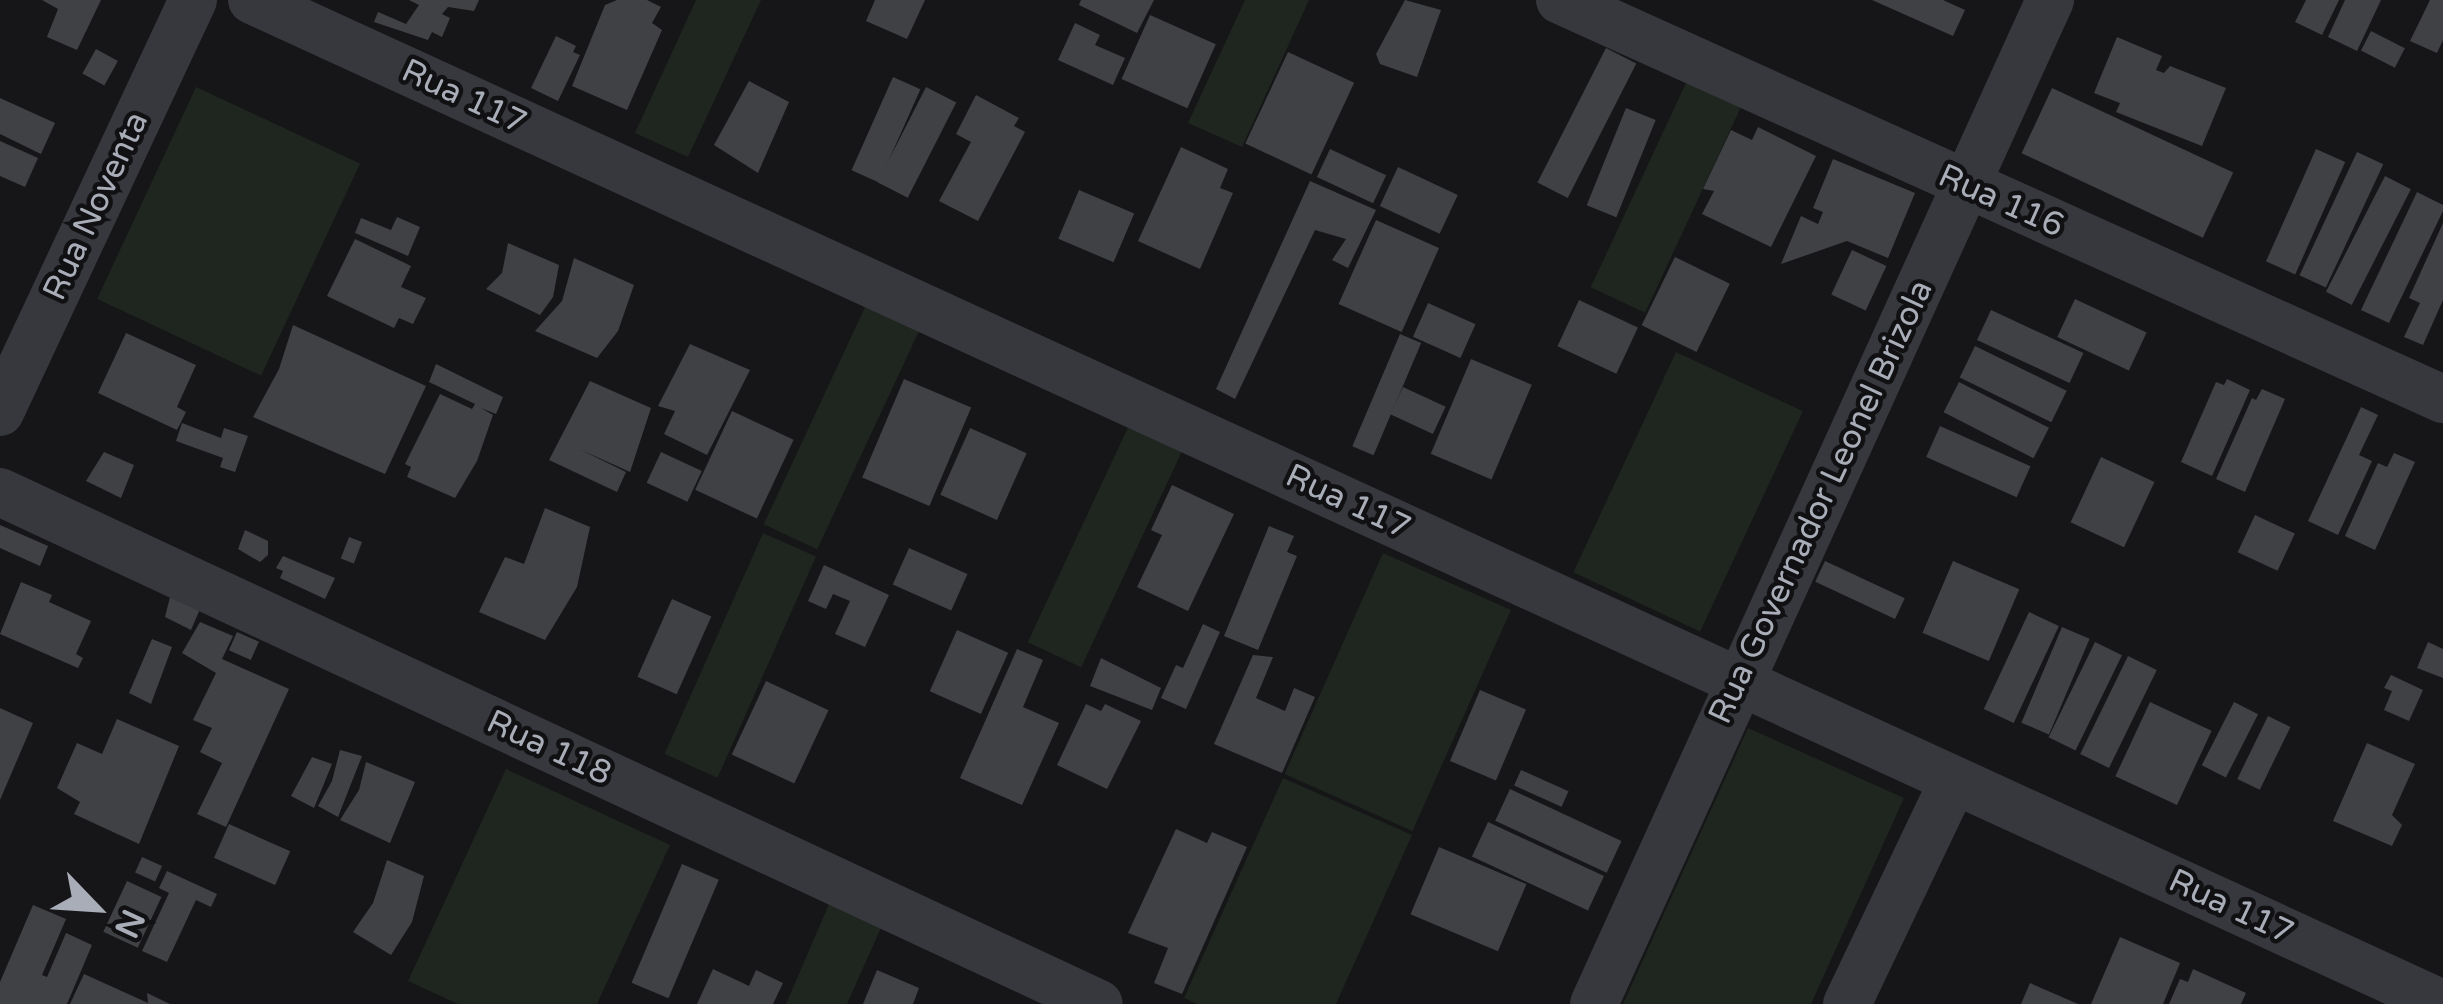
<!DOCTYPE html>
<style>
body{margin:0}
#map{position:relative;width:2443px;height:1004px;overflow:hidden;background:#161618;font-family:"Varela Round",sans-serif}
div>[style]{position:absolute}
.green>*{inset:0;background:#1e261f;transform-origin:0 0}
.building>*{inset:0;background:#404145;transform-origin:0 0}
.minor>*{height:48px;margin:-24px;padding:0 24px;transform-origin:24px;border-radius:24px;background:#37383d}
span{translate:-50% -50%;white-space:nowrap;text-align:center;line-height:1.15;-webkit-text-stroke:9px #111113;paint-order:stroke}
.street-label{font-size:33px;color:#a8adb8}
.north{position:absolute;left:36px;top:848px;width:120px;height:120px;-webkit-text-stroke:9px #111113;paint-order:stroke;rotate:115deg;font-size:33px;font-weight:700;line-height:48px;text-align:center;color:#a8adb8}
.north::after{content:'';display:block;margin:auto;width:42px;height:54px;background:#a8adb8;clip-path:polygon(50% 0,100% 100%,50% 72%,0 100%)}
</style>
<div id="map">
<div class="green">
<i style="clip-path:polygon(696px 0,761px 0,688px 157px,635px 133px)"></i>
<i style="clip-path:polygon(1245px 0,1309px 0,1242px 147px,1188px 123px)"></i>
<i style="left:1693px;top:68px;width:60px;height:242px;rotate:25deg"></i>
<i style="left:196px;top:87px;width:181px;height:234px;rotate:25deg"></i>
<i style="left:866px;top:305px;width:59px;height:242px;rotate:25deg"></i>
<i style="left:1676px;top:352px;width:140px;height:243px;rotate:25deg"></i>
<i style="left:1130px;top:423px;width:59px;height:242px;rotate:25deg"></i>
<i style="left:763px;top:533px;width:58px;height:242px;rotate:24deg"></i>
<i style="left:1383px;top:553px;width:140px;height:242px;rotate:24deg"></i>
<i style="clip-path:polygon(1748px 728px,1904px 798px,1811px 1004px,1623px 1004px)"></i>
<i style="clip-path:polygon(506px 769px,670px 845px,597px 1004px,458px 1004px,408px 981px)"></i>
<i style="clip-path:polygon(1283px 778px,1412px 835px,1336px 1004px,1197px 1004px,1184px 998px)"></i>
<i style="clip-path:polygon(832px 897px,884px 921px,847px 1004px,786px 1004px)"></i>
</div>
<div class="building">
<i style="clip-path:polygon(42px 0,101px 0,77px 50px,47px 37px,58px 9px)"></i>
<i style="clip-path:polygon(409px 0,479px 0,474px 11px,448px 7px,442px 14px,450px 18px,442px 37px,432px 32px,428px 40px,374px 22px,378px 12px,406px 24px,419px 5px)"></i>
<i style="clip-path:polygon(617px 0,647px 0,661px 7px,652px 23px,662px 30px,627px 110px,572px 86px,605px 5px)"></i>
<i style="clip-path:polygon(875px 0,925px 0,907px 39px,866px 21px)"></i>
<i style="clip-path:polygon(1081px 0,1154px 0,1137px 33px,1079px 5px)"></i>
<i style="clip-path:polygon(1405px 0,1441px 10px,1417px 77px,1380px 64px,1376px 54px)"></i>
<i style="clip-path:polygon(1872px 0,1943px 0,1965px 10px,1953px 36px)"></i>
<i style="clip-path:polygon(2306px 0,2339px 0,2322px 35px,2295px 22px)"></i>
<i style="clip-path:polygon(2345px 0,2381px 0,2357px 51px,2328px 37px)"></i>
<i style="clip-path:polygon(2430px 0,2443px 0,2443px 40px,2437px 53px,2410px 41px)"></i>
<i style="left:1150px;top:15px;width:72px;height:70px;rotate:24deg"></i>
<i style="clip-path:polygon(1075px 23px,1100px 35px,1095px 45px,1125px 58px,1113px 85px,1058px 60px)"></i>
<i style="left:2371px;top:31px;width:38px;height:22px;rotate:27deg"></i>
<i style="clip-path:polygon(556px 36px,576px 46px,573px 52px,580px 55px,558px 101px,531px 88px)"></i>
<i style="clip-path:polygon(2117px 37px,2162px 56px,2156px 70px,2164px 73px,2170px 66px,2226px 88px,2202px 146px,2116px 112px,2120px 103px,2094px 93px)"></i>
<i style="left:1606px;top:48px;width:34px;height:151px;rotate:27deg"></i>
<i style="left:96px;top:49px;width:25px;height:28px;rotate:29deg"></i>
<i style="left:1288px;top:52px;width:73px;height:101px;rotate:25deg"></i>
<i style="left:893px;top:77px;width:30px;height:102px;rotate:24deg"></i>
<i style="clip-path:polygon(749px 81px,789px 102px,758px 173px,714px 145px)"></i>
<i style="left:926px;top:87px;width:34px;height:107px;rotate:27deg"></i>
<i style="left:2052px;top:88px;width:200px;height:72px;rotate:25deg"></i>
<i style="clip-path:polygon(976px 95px,1019px 118px,1014px 126px,1025px 132px,978px 221px,939px 201px,971px 142px,956px 134px)"></i>
<i style="clip-path:polygon(0 98px,55px 123px,41px 154px,0 134px)"></i>
<i style="left:1626px;top:108px;width:32px;height:105px;rotate:22deg"></i>
<i style="clip-path:polygon(1758px 127px,1816px 156px,1771px 247px,1702px 214px,1714px 191px,1703px 189px,1731px 130px,1752px 140px)"></i>
<i style="clip-path:polygon(0 141px,38px 158px,25px 187px,0 176px)"></i>
<i style="clip-path:polygon(1181px 147px,1228px 169px,1220px 188px,1233px 193px,1200px 269px,1138px 241px)"></i>
<i style="left:1330px;top:149px;width:62px;height:31px;rotate:25deg"></i>
<i style="left:2316px;top:149px;width:32px;height:123px;rotate:24deg"></i>
<i style="left:2357px;top:152px;width:29px;height:136px;rotate:25deg"></i>
<i style="clip-path:polygon(1833px 159px,1915px 193px,1888px 258px,1847px 241px,1781px 264px,1801px 216px,1818px 224px,1823px 212px,1813px 208px)"></i>
<i style="left:1398px;top:167px;width:66px;height:43px;rotate:25deg"></i>
<i style="left:2385px;top:176px;width:29px;height:130px;rotate:27deg"></i>
<i style="clip-path:polygon(1310px 181px,1376px 210px,1348px 268px,1332px 260px,1346px 239px,1315px 230px,1235px 399px,1216px 389px)"></i>
<i style="left:1079px;top:190px;width:60px;height:53px;rotate:23deg"></i>
<i style="clip-path:polygon(2417px 192px,2443px 205px,2443px 211px,2389px 323px,2361px 310px)"></i>
<i style="clip-path:polygon(397px 217px,420px 227px,408px 256px,355px 233px,361px 218px,391px 230px)"></i>
<i style="left:1376px;top:220px;width:69px;height:92px;rotate:24deg"></i>
<i style="clip-path:polygon(2443px 223px,2443px 300px,2423px 345px,2404px 337px,2420px 303px,2409px 298px)"></i>
<i style="clip-path:polygon(355px 239px,411px 266px,401px 287px,426px 298px,413px 324px,399px 318px,394px 328px,327px 296px)"></i>
<i style="clip-path:polygon(508px 243px,559px 265px,553px 297px,540px 315px,486px 289px,502px 273px)"></i>
<i style="left:1852px;top:250px;width:38px;height:49px;rotate:25deg"></i>
<i style="left:1675px;top:257px;width:61px;height:76px;rotate:26deg"></i>
<i style="clip-path:polygon(574px 258px,634px 285px,618px 331px,597px 358px,535px 331px,562px 301px)"></i>
<i style="left:2075px;top:299px;width:79px;height:42px;rotate:25deg"></i>
<i style="left:1579px;top:300px;width:65px;height:51px;rotate:25deg"></i>
<i style="left:1428px;top:303px;width:52px;height:37px;rotate:24deg"></i>
<i style="left:1991px;top:310px;width:102px;height:33px;rotate:25deg"></i>
<i style="clip-path:polygon(293px 325px,426px 386px,385px 474px,253px 417px,279px 369px)"></i>
<i style="clip-path:polygon(126px 333px,196px 365px,177px 407px,186px 412px,177px 430px,98px 393px)"></i>
<i style="left:1400px;top:334px;width:23px;height:122px;rotate:23deg"></i>
<i style="clip-path:polygon(690px 344px,750px 370px,707px 455px,664px 434px,675px 411px,658px 406px)"></i>
<i style="left:1975px;top:346px;width:102px;height:35px;rotate:26deg"></i>
<i style="left:1471px;top:359px;width:66px;height:103px;rotate:23deg"></i>
<i style="clip-path:polygon(436px 364px,503px 397px,496px 414px,481px 408px,493px 415px,477px 461px,455px 498px,407px 477px,411px 467px,405px 464px,440px 394px,472px 409px,475px 404px,429px 382px)"></i>
<i style="left:904px;top:379px;width:73px;height:107px;rotate:23deg"></i>
<i style="clip-path:polygon(2227px 379px,2250px 390px,2212px 476px,2181px 462px,2216px 382px,2224px 385px)"></i>
<i style="clip-path:polygon(590px 381px,651px 408px,630px 472px,579px 449px,626px 472px,617px 492px,549px 460px)"></i>
<i style="left:1959px;top:382px;width:101px;height:34px;rotate:27deg"></i>
<i style="left:1403px;top:387px;width:47px;height:30px;rotate:25deg"></i>
<i style="clip-path:polygon(2262px 389px,2285px 399px,2245px 492px,2216px 479px,2252px 398px,2256px 400px)"></i>
<i style="clip-path:polygon(2361px 407px,2378px 415px,2359px 455px,2372px 461px,2338px 535px,2308px 521px)"></i>
<i style="left:732px;top:411px;width:68px;height:87px;rotate:25deg"></i>
<i style="clip-path:polygon(182px 423px,221px 438px,224px 428px,248px 436px,235px 472px,220px 467px,223px 458px,176px 441px)"></i>
<i style="left:1940px;top:426px;width:99px;height:34px;rotate:24deg"></i>
<i style="left:970px;top:428px;width:62px;height:73px;rotate:24deg"></i>
<i style="clip-path:polygon(104px 452px,134px 465px,121px 498px,86px 481px)"></i>
<i style="left:661px;top:452px;width:45px;height:34px;rotate:25deg"></i>
<i style="clip-path:polygon(2394px 453px,2415px 462px,2375px 550px,2345px 536px,2378px 463px,2387px 467px)"></i>
<i style="left:2101px;top:457px;width:59px;height:72px;rotate:25deg"></i>
<i style="clip-path:polygon(1172px 485px,1234px 514px,1188px 611px,1137px 587px,1162px 535px,1151px 530px)"></i>
<i style="clip-path:polygon(545px 508px,590px 527px,577px 587px,545px 640px,479px 612px,505px 557px,524px 564px)"></i>
<i style="left:2255px;top:515px;width:44px;height:41px;rotate:25deg"></i>
<i style="clip-path:polygon(0 525px,48px 546px,40px 566px,0 548px)"></i>
<i style="clip-path:polygon(1269px 526px,1294px 536px,1287px 552px,1297px 556px,1258px 650px,1224px 636px)"></i>
<i style="clip-path:polygon(245px 530px,268px 541px,268px 555px,260px 562px,238px 549px)"></i>
<i style="left:349px;top:537px;width:14px;height:23px;rotate:21deg"></i>
<i style="left:909px;top:548px;width:64px;height:40px;rotate:24deg"></i>
<i style="clip-path:polygon(283px 556px,335px 578px,325px 599px,280px 578px,283px 571px,276px 568px)"></i>
<i style="left:1825px;top:561px;width:88px;height:23px;rotate:25deg"></i>
<i style="left:1953px;top:561px;width:72px;height:78px;rotate:23deg"></i>
<i style="clip-path:polygon(824px 565px,889px 595px,865px 647px,835px 634px,850px 601px,833px 594px,826px 609px,808px 601px)"></i>
<i style="clip-path:polygon(21px 582px,52px 595px,49px 602px,91px 621px,76px 654px,83px 658px,78px 668px,0 634px)"></i>
<i style="clip-path:polygon(170px 597px,200px 609px,191px 630px,165px 617px)"></i>
<i style="left:672px;top:599px;width:43px;height:85px;rotate:24deg"></i>
<i style="left:2029px;top:612px;width:33px;height:107px;rotate:25deg"></i>
<i style="clip-path:polygon(200px 622px,233px 636px,222px 659px,289px 689px,226px 827px,197px 814px,222px 763px,200px 752px,212px 728px,193px 720px,216px 673px,182px 653px)"></i>
<i style="clip-path:polygon(1203px 624px,1220px 632px,1186px 709px,1161px 698px,1176px 665px,1183px 668px)"></i>
<i style="left:2062px;top:627px;width:30px;height:104px;rotate:23deg"></i>
<i style="left:957px;top:630px;width:56px;height:67px;rotate:24deg"></i>
<i style="left:237px;top:632px;width:24px;height:20px;rotate:24deg"></i>
<i style="clip-path:polygon(152px 639px,172px 647px,151px 704px,129px 693px)"></i>
<i style="left:2095px;top:642px;width:30px;height:106px;rotate:26deg"></i>
<i style="clip-path:polygon(2428px 642px,2443px 649px,2443px 678px,2417px 668px)"></i>
<i style="clip-path:polygon(1017px 649px,1043px 660px,1023px 707px,1059px 723px,1022px 805px,960px 778px)"></i>
<i style="clip-path:polygon(1253px 655px,1273px 657px,1256px 698px,1285px 711px,1294px 688px,1315px 697px,1282px 773px,1214px 744px)"></i>
<i style="left:2128px;top:656px;width:32px;height:109px;rotate:26deg"></i>
<i style="clip-path:polygon(1101px 658px,1161px 688px,1152px 710px,1090px 686px)"></i>
<i style="clip-path:polygon(2391px 675px,2423px 690px,2409px 721px,2384px 710px,2392px 691px,2384px 688px)"></i>
<i style="left:766px;top:681px;width:69px;height:81px;rotate:25deg"></i>
<i style="left:1480px;top:690px;width:50px;height:77px;rotate:23deg"></i>
<i style="left:2150px;top:702px;width:68px;height:82px;rotate:25deg"></i>
<i style="left:2234px;top:702px;width:27px;height:71px;rotate:27deg"></i>
<i style="clip-path:polygon(1086px 704px,1101px 711px,1105px 704px,1141px 721px,1107px 789px,1057px 765px)"></i>
<i style="clip-path:polygon(0 708px,33px 723px,0 800px)"></i>
<i style="left:2268px;top:716px;width:25px;height:70px;rotate:26deg"></i>
<i style="clip-path:polygon(117px 719px,179px 746px,139px 844px,74px 814px,80px 802px,57px 788px,77px 743px,102px 754px)"></i>
<i style="clip-path:polygon(2367px 743px,2415px 764px,2392px 815px,2402px 825px,2392px 846px,2333px 821px)"></i>
<i style="clip-path:polygon(340px 750px,362px 756px,338px 817px,318px 806px,332px 781px)"></i>
<i style="clip-path:polygon(312px 757px,332px 764px,314px 808px,291px 796px)"></i>
<i style="clip-path:polygon(366px 762px,415px 782px,390px 843px,340px 820px,359px 790px)"></i>
<i style="left:1521px;top:770px;width:52px;height:17px;rotate:24deg"></i>
<i style="left:1510px;top:789px;width:123px;height:35px;rotate:25deg"></i>
<i style="left:1488px;top:822px;width:128px;height:38px;rotate:25deg"></i>
<i style="left:229px;top:824px;width:67px;height:37px;rotate:24deg"></i>
<i style="clip-path:polygon(1176px 829px,1207px 843px,1212px 832px,1247px 847px,1182px 994px,1154px 983px,1168px 948px,1128px 933px)"></i>
<i style="left:1439px;top:847px;width:95px;height:73px;rotate:23deg"></i>
<i style="left:142px;top:857px;width:22px;height:17px;rotate:24deg"></i>
<i style="clip-path:polygon(387px 860px,424px 876px,412px 922px,391px 955px,353px 932px,373px 903px)"></i>
<i style="left:682px;top:864px;width:40px;height:129px;rotate:23deg"></i>
<i style="clip-path:polygon(167px 871px,217px 894px,211px 907px,196px 900px,167px 962px,142px 951px,169px 893px,159px 888px)"></i>
<i style="left:127px;top:881px;width:38px;height:56px;rotate:25deg"></i>
<i style="clip-path:polygon(33px 905px,66px 919px,42px 975px,47px 977px,66px 933px,92px 945px,67px 1004px,0 1004px,0 982px)"></i>
<i style="clip-path:polygon(2120px 937px,2180px 963px,2163px 1004px,2091px 1004px)"></i>
<i style="clip-path:polygon(713px 969px,749px 986px,756px 970px,783px 983px,773px 1004px,697px 1004px)"></i>
<i style="clip-path:polygon(2193px 969px,2246px 993px,2241px 1004px,2169px 1004px,2180px 979px,2188px 982px)"></i>
<i style="clip-path:polygon(877px 970px,919px 988px,913px 1004px,863px 1004px)"></i>
<i style="clip-path:polygon(84px 974px,148px 1003px,147px 993px,170px 1004px,70px 1004px)"></i>
<i style="clip-path:polygon(2030px 983px,2078px 1004px,2021px 1004px)"></i>
</div>
<div class="minor">
<i style="left:252px;top:0;width:2410px;rotate:24.62deg"></i>
<i style="left:1560px;top:0;width:969px;rotate:24.32deg"></i>
<i style="left:0;top:412px;width:455px;rotate:-64.9deg"></i>
<i style="left:0;top:492px;width:1212px;rotate:24.98deg"></i>
<i style="left:1594px;top:1004px;width:1103px;rotate:-65.57deg"></i>
<i style="left:1847px;top:1004px;width:248px;rotate:-64.5deg"></i>
</div>
<div class="street-label">
<span style="left:464px;top:97px;rotate:25deg">Rua 117</span>
<span style="left:2001px;top:201px;rotate:24deg">Rua 116</span>
<span style="left:96px;top:206px;rotate:-65deg">Rua Noventa</span>
<span style="left:1348px;top:502px;rotate:25deg">Rua 117</span>
<span style="left:1821px;top:502px;rotate:-65deg">Rua Governador Leonel Brizola</span>
<span style="left:549px;top:748px;rotate:25deg">Rua 118</span>
<span style="left:2231px;top:907px;rotate:25deg">Rua 117</span>
</div>
<div class="north">N</div>
</div>
